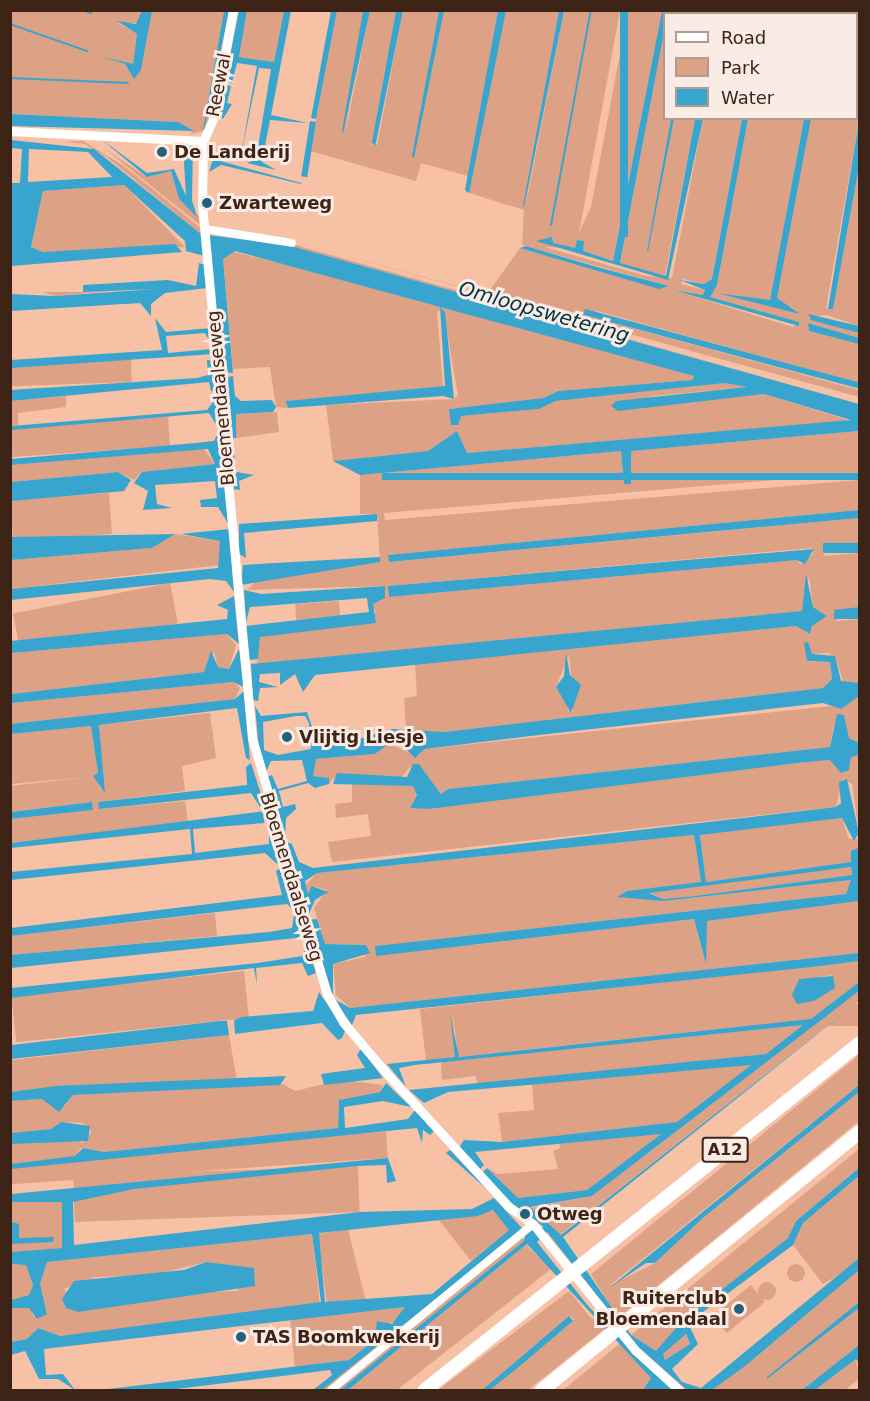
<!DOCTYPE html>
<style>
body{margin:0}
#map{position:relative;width:870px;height:1401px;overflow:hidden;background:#f7c1a6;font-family:"DejaVu Sans",sans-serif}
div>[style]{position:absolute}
.green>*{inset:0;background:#dda286;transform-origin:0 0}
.round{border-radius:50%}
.water>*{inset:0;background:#38a5ce;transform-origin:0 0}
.stream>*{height:2px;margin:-1px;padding:0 1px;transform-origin:1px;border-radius:1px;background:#38a5ce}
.minor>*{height:8px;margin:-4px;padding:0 4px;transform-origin:4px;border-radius:4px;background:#fff}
.tertiary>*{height:9px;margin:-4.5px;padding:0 4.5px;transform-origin:4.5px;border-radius:4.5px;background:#fff}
.motorway>*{height:14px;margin:-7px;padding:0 7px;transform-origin:7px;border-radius:7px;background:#fff}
.dots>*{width:16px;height:16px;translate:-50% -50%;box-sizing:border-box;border:3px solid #faece5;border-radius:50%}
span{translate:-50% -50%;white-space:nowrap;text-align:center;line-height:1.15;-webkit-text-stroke:6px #faece5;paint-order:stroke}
.shield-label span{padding:2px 4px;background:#faece5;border:2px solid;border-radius:4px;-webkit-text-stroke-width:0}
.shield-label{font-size:16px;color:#3d2417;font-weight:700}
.street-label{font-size:18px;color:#3d2417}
.poi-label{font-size:18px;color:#3d2417;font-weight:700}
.left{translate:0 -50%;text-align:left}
.right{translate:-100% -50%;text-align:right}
.water-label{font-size:20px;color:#003242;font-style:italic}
.frame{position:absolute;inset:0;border:12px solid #3d2417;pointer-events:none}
.legend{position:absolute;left:663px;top:12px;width:195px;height:108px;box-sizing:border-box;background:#faece5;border:2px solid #ae9c93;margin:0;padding:8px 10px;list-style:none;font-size:18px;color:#3d2417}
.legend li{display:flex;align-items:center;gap:12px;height:30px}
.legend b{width:30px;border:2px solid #ae9c93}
</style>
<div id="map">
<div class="green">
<i style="clip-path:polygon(11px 11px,142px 11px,139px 23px,118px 23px,137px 34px,133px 64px,101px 56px,125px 64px,134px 78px,141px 70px,152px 11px,224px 11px,203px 129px,230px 11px,206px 130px,185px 136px,193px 133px,178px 122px,11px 114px)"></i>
<i style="clip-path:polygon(247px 11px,284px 11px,274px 62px,239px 57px)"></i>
<i style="clip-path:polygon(337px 11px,363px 11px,345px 134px,370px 11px,396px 11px,372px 146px,377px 145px,403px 11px,439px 11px,414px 158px,444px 11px,498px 11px,468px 176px,421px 163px,416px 181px,310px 151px)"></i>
<i style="clip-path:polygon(506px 11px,559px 11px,525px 208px,564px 11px,620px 11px,579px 233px,591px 207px,628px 11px,662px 11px,613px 261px,582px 251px,583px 241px,578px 240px,575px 248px,545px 247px,646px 276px,672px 278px,703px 119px,742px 119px,712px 279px,704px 284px,683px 279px,681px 284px,705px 290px,704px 295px,673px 290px,793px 327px,799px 322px,709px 297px,710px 291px,717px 285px,748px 119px,804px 119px,770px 301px,717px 293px,800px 310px,779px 304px,777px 298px,811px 119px,856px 118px,856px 14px,832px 11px,859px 11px,859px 121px,826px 308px,833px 309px,859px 167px,859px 326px,827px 315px,807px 317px,859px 333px,859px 338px,808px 323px,809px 331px,859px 344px,859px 383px,597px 311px,584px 315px,859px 390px,859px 397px,288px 240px,487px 294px,520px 248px,669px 286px,522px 245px,524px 210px,466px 192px)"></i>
<i style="clip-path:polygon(664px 29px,664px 118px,671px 119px,648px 252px,674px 119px,695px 119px,665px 276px,620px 264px)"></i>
<i style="clip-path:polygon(83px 141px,124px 166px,202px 229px,201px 234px,108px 158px,85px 144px,66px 142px)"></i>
<i style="clip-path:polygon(105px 149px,147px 177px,171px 171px,179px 199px,200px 217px,200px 225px)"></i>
<i style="clip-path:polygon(124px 185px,185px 247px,43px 252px,31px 247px,43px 191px)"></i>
<i style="clip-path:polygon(208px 232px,292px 244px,859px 404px,291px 246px)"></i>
<i style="clip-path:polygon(230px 251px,440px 303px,694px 375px,692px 380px,558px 391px,543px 398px,449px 409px,452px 425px,461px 416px,539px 409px,556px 401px,725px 383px,748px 387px,653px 396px,612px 409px,764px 394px,851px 421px,467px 453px,457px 431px,428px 451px,333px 461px,326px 405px,454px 399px,458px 395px,443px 309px,437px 312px,443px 387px,287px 401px,288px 408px,276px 407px,270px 367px,233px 369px,223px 259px)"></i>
<i style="clip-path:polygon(156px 287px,55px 296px,43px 292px,83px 292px)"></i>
<i style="left:131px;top:359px;width:23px;height:120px;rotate:88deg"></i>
<i style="clip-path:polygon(66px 396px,66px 407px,18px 413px,18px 425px,11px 426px,11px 401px)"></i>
<i style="clip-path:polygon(277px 412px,279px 432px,236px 438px,236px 414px)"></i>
<i style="left:168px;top:416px;width:30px;height:158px;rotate:86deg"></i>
<i style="clip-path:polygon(evenodd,859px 431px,859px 473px,384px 513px,385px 520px,859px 480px,859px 510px,389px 555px,390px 562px,859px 518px,859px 543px,823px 546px,824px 556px,859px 553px,859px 607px,833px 611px,837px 621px,859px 619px,859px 683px,844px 685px,837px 662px,829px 653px,812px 654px,805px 642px,810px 662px,830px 662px,832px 679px,823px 688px,444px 732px,406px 732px,404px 698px,417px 696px,415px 664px,796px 626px,810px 634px,812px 626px,827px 616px,813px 607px,809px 576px,802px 611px,257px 665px,260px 637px,376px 613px,372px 604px,382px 600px,384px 586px,247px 590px,259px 578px,380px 562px,377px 514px,360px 514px,360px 475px,621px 451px,624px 484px,631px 483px,630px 451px,859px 431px,812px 548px,813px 554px,801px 564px,797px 560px,389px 597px,389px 586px,812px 548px,859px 431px,569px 655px,573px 696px,573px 712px,568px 711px,567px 698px,556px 687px,569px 655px)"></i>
<i style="clip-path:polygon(204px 449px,215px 464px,142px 472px,134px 480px,118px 472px,11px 482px,11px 465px)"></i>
<i style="left:109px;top:493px;width:41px;height:99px;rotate:86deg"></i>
<i style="clip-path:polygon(175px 534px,220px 541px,221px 565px,11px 589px,11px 560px,152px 548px)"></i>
<i style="left:170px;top:583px;width:41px;height:160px;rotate:79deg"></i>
<i style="left:339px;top:601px;width:16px;height:44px;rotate:86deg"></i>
<i style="clip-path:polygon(227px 634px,236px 645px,229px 669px,218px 667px,214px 652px,204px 672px,11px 694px,10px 653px)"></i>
<i style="clip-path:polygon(233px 682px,240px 688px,235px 699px,11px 724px,10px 703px)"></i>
<i style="clip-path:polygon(859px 696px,859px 743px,848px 738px,844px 715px,834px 725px,830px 747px,448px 789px,441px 794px,423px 769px,410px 767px,401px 778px,333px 778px,329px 784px,329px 778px,313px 776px,312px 770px,316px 759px,375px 754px,389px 744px,418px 756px,425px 749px,831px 706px)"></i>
<i style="clip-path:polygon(210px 713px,216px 758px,182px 766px,185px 791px,98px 802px,100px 809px,185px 801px,188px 823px,11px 843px,11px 819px,93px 810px,92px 802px,11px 812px,10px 786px,87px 777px,11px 784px,11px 734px,91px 726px,98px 773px,93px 777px,99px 779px,101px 794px,99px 725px)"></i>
<i style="clip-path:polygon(859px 755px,859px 833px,852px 784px,843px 779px,836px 807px,332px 862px,328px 842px,371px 836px,368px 814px,336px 818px,335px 804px,352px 802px,352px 784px,413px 786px,417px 794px,410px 807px,429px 809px,797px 763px,830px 760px,850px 767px,851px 756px)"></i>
<i style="clip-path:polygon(842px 818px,849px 839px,859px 839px,859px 866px,857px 848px,851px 862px,706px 882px,700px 834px)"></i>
<i style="clip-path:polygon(694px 835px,701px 883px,627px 891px,663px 901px,851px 880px,850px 889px,846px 894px,375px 946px,474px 945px,694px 919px,706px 964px,706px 921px,859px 901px,859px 953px,350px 1008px,336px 995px,333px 964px,365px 957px,366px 945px,325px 944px,314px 908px,327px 890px,313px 886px,308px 894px,305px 886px,317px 873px)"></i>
<i style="clip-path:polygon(851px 867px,852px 875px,695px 896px,663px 899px,649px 892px)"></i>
<i style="clip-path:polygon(215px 913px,217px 936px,11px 955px,11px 936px)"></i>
<i style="clip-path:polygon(evenodd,859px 961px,859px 982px,811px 1019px,458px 1057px,453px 1014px,455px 1057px,426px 1061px,420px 1009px,859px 961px,831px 975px,834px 988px,797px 1004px,799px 981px,831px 975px)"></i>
<i style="left:244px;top:971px;width:47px;height:234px;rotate:84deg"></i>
<i style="clip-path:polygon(859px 991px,859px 1001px,560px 1235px,530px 1208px,592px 1196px)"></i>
<i style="left:859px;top:1004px;width:22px;height:377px;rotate:90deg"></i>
<i style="clip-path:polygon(803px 1025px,766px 1054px,477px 1086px,476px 1076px,442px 1080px,441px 1062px)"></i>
<i style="clip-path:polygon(229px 1035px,237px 1081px,11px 1092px,11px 1060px)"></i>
<i style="clip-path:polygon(859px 1055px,859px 1085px,609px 1286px,655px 1263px,704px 1217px,859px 1092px,859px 1121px,618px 1318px,591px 1274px)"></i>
<i style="clip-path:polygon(747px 1062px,751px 1065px,678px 1122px,502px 1142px,498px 1113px,534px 1110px,532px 1083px)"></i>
<i style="clip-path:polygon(341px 1080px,383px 1085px,380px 1092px,339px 1100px,338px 1128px,104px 1152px,81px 1148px,75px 1156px,11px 1164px,10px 1144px,72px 1137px,83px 1143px,92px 1131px,82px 1123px,61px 1122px,51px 1129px,11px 1133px,11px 1101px,42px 1099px,64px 1107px,73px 1095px,283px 1084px,295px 1091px)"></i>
<i style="left:386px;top:1132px;width:26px;height:377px;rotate:86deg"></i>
<i style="clip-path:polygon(655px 1132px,661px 1134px,587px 1190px,518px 1198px,487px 1168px,498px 1174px,558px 1169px,553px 1151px,560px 1148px,559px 1142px)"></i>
<i style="clip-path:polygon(859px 1149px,859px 1168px,796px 1221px,788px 1238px,684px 1319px,659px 1349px,654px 1352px,631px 1335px)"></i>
<i style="left:358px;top:1166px;width:46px;height:285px;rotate:88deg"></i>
<i style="clip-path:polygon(859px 1176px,859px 1263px,823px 1284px,793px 1245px,803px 1223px)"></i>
<i style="clip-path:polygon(58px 1200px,62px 1202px,62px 1248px,11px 1252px,11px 1244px,54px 1238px,19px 1238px,11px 1222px,11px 1202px)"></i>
<i style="clip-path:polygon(494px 1210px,509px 1230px,471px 1261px,438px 1219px)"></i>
<i style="clip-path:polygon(348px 1229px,366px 1302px,327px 1304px,318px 1234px)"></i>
<i style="clip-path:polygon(514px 1233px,525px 1240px,340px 1390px,322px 1390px)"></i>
<i style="clip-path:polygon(evenodd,312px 1234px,320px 1305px,60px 1336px,38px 1328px,27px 1339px,11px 1342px,10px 1308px,30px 1308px,34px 1317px,47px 1314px,40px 1284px,47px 1262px,312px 1234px,206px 1262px,236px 1266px,238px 1291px,183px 1293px,78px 1312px,64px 1289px,95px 1277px,153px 1275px,206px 1262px)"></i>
<i style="clip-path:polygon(526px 1245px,551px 1269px,397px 1390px,348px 1390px)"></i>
<i style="clip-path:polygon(10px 1264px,26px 1265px,33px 1285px,29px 1295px,11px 1300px)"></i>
<i class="round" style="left:787px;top:1264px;width:18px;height:18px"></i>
<i style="clip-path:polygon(859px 1270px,859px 1302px,767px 1379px,859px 1308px,859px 1345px,802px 1390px,712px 1390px)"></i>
<i class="round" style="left:758px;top:1282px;width:18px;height:18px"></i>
<i style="left:751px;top:1285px;width:22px;height:49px;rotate:51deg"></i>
<i style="clip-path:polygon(569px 1291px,590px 1317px,607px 1327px,528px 1390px,490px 1390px,574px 1319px,569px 1316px,482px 1390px,438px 1390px)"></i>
<i style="clip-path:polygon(405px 1307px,401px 1318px,373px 1332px,374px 1339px,349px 1360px,295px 1367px,290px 1318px)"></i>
<i style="clip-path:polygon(685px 1334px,690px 1344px,665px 1360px,663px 1354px)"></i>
<i style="clip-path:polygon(623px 1341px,655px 1377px,643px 1390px,563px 1390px)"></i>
<i style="clip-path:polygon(856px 1359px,859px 1379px,845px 1390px,815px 1390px)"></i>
</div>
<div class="water">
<i style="clip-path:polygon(239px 10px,247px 11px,239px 57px,274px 62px,284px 11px,291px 11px,271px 115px,308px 123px,270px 120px,262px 162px,276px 170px,247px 163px,256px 159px,271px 69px,259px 68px,240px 159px,257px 66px,237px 63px,232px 83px,225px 82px)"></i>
<i style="clip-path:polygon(142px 11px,152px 11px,141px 70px,134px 79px,125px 64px,100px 56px,133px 64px,137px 34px,117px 21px,136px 24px)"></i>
<i style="clip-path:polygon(224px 11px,229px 11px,204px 130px,203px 129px)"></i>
<i style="clip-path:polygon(331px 11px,337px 11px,316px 119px,311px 118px)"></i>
<i style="clip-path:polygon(363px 11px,370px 11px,343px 133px,342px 131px)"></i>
<i style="clip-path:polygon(396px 11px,403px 11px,375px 147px,372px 142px)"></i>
<i style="clip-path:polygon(439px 11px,444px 11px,414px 158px,412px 156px)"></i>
<i style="clip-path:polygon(498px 11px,506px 11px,469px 193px,465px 190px)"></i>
<i style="clip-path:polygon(559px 11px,564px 11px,524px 207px,523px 206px)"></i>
<i style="left:620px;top:11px;width:8px;height:226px"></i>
<i style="clip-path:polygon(662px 11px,668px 11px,620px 263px,666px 276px,695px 119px,703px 119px,668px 280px,536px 241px,552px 237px,553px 243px,575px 248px,577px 240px,584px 241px,583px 251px,613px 261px)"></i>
<i style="clip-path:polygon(224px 85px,231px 86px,227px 103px,232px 104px,223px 119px,218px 118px)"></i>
<i style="clip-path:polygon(11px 114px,178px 122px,194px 131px,11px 126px)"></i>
<i style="clip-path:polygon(671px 119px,674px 119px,648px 252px,647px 251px)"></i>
<i style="clip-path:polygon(742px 119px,748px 119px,717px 285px,710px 297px,799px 322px,799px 326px,673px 290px,703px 295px,705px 290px,680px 280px,704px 284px,712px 279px)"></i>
<i style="clip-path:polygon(804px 119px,811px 119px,777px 298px,800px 314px,717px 293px,770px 300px)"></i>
<i style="left:310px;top:121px;width:6px;height:56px;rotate:9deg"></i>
<i style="clip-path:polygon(859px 121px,859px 167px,833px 309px,828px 309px)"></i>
<i style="clip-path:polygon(101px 139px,147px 173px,174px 169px,186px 196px,183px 145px,193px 146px,192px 200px,197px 217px,179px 199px,171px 171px,147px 177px)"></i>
<i style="clip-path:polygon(evenodd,11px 140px,94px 149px,201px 234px,204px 256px,186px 251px,185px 241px,124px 185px,43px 191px,31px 247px,43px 252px,175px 244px,182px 252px,11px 266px,10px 183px,20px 183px,22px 149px,11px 148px,11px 140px,29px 149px,88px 152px,112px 177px,28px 182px,29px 149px)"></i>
<i style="clip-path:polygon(213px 159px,301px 183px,301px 184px,221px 165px,209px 172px)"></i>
<i style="clip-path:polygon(208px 235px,291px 246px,859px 404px,859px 431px,631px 451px,631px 484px,624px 484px,621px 451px,360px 475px,333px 461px,428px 451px,457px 431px,467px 453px,851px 420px,764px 394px,618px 411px,611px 406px,616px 401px,747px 387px,725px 383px,556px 401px,539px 409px,461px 416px,458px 425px,451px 425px,449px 409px,543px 398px,558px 391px,692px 380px,694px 376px,235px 251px,223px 259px,233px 373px,222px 372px)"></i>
<i style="clip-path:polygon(526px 246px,597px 267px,669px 286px,659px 289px,520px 248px)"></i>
<i style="clip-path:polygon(199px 263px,205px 265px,207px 288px,165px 293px,151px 304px,151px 316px,140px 303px,11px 311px,10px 294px,55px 296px,156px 289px,83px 292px,83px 285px,168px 280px,196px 286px)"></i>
<i style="clip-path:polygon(440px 307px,445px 312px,454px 399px,443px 396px,288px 408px,286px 401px,445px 386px)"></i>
<i style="left:585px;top:309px;width:284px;height:6px;rotate:15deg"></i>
<i style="clip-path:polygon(808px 314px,859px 326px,859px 333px,811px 320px)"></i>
<i style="clip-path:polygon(155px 318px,166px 332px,211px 328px,212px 345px,205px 333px,166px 336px,168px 353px,212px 349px,214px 354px,11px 368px,11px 360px,162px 350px)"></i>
<i style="clip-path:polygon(808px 323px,859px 338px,859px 344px,809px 331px)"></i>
<i style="clip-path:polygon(207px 360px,214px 361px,217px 393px,211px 391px,209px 382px,11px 401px,11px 390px,197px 378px,208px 375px)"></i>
<i style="clip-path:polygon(233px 376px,235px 396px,241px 401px,272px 400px,276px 407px,273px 412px,236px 414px,236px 438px,229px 438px,223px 378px)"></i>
<i style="clip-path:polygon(217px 397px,218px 428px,209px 413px,11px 430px,11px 426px,207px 410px)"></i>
<i style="clip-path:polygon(218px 433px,229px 525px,218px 507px,201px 507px,200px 500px,217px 498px,215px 481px,155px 485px,157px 504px,172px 508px,143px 510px,148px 491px,134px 483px,142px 472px,215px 464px,208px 449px,11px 465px,11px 459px,196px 443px,214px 441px)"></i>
<i style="clip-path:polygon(233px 444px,236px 472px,254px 475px,239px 481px,240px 490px,233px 489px,229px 445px)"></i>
<i style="clip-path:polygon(118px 472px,131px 480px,124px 491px,11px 501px,11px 482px)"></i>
<i style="left:859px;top:473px;width:7px;height:477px;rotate:90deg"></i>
<i style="clip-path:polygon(859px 510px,859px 518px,718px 531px,389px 562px,388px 555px)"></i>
<i style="clip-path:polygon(377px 514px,377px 521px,244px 533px,246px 558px,239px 554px,239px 524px)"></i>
<i style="clip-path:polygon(229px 529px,234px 592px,226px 581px,210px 579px,11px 600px,11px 589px,218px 568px,220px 541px,181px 534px)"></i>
<i style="clip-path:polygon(175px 534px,152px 548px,11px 560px,11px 537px)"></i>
<i style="left:859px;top:543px;width:10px;height:36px;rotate:90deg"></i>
<i style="clip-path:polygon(814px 549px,805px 564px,797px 560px,389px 597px,388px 586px)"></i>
<i style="clip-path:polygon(380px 557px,380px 562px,241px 585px,243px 565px)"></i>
<i style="clip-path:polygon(806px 574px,813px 607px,827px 616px,812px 626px,810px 634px,796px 626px,315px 675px,303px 692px,295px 674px,280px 685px,280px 673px,260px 674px,259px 682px,278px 687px,260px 688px,258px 701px,253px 700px,251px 664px,802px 611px)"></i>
<i style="clip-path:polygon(385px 586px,385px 598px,373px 604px,376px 623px,260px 637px,258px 659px,249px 660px,246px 626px,369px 612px,367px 598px,250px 607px,246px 622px,244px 590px,261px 594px)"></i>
<i style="clip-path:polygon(234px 596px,239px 644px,227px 634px,11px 653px,10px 641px,227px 619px,228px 610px,217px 605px)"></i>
<i style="clip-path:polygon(859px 607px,859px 619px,834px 619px,834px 610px)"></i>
<i style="clip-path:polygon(evenodd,808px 642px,812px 654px,835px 656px,841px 681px,860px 683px,859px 696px,841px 709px,823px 703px,539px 735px,425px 749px,415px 758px,402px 745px,389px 744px,375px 754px,316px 759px,313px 776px,329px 778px,329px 784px,315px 788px,308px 783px,279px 791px,283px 807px,295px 804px,296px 809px,286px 818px,285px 838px,266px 777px,272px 775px,278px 789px,307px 781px,302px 760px,271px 761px,266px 772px,260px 761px,255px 706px,261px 716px,307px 712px,317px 741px,359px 739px,392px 729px,444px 732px,823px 688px,832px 679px,830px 662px,807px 661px,804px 643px,808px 642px,296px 716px,305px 716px,309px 723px,311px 749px,278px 755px,264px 750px,263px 722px,296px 716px)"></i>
<i style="clip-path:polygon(239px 649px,244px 687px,233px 682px,11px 703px,11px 694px,204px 672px,211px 651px,218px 667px,229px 669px)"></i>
<i style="clip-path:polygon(566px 653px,570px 675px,581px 685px,571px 713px,556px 687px,564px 676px)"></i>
<i style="clip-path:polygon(244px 691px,250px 760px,246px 758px,237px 708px,99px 725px,105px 793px,93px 776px,98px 773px,91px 726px,11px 734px,10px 724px,235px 699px)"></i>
<i style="clip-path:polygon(837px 714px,844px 715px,849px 738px,859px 743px,859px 755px,851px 757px,849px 770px,841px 773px,830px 760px,797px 763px,429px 809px,410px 808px,417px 795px,413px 786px,333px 784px,337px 773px,407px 777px,413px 764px,419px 764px,441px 794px,448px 789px,830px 747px)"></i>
<i style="clip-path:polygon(251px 763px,264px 804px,260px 807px,251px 793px,99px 809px,98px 802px,247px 785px,246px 767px)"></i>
<i style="clip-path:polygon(evenodd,847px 779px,859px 833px,854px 841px,842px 818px,700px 835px,706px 882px,851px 862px,851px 851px,858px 848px,859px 901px,707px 921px,706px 964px,694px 919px,376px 956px,375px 946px,846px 894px,851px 880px,663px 901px,617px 897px,627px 891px,701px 882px,694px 835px,317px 873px,305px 881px,308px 894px,312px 886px,328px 892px,315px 900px,309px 914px,286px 842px,292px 844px,299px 862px,313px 868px,836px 807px,841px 803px,839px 782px,847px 779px,851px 867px,852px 875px,695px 896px,663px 899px,649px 893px,851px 867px)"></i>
<i style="clip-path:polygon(92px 802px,93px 810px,11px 819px,11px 812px)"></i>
<i style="clip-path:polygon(265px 811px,264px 823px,193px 829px,195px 853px,269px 844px,269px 827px,282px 860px,277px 864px,265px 853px,11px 880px,11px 872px,192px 854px,190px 829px,11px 848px,11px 843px)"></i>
<i style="clip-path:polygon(282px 867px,296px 912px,287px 904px,11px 936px,11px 928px,282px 895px,276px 871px)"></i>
<i style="clip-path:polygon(294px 915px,299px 916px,306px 942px,296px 938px,11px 968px,10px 955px,269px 932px,292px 928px)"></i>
<i style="clip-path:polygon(317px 919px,325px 944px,366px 945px,370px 953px,333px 964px,333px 996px,308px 920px)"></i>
<i style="clip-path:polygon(307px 945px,316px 973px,308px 976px,302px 963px,256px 968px,257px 985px,254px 968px,11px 998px,11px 988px,258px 963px,302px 956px)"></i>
<i style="clip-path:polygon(859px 953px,859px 961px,812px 967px,356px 1015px,352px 1025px,334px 999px,350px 1008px)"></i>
<i style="clip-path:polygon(833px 976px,835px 988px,814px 1001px,797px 1004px,792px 995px,799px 979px)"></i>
<i style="clip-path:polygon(evenodd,859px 982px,859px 991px,592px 1196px,530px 1207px,561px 1235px,859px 1001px,563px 1237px,631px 1335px,656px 1351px,684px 1319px,788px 1238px,796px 1221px,859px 1168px,859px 1176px,803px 1223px,793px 1245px,688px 1323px,698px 1344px,672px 1369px,682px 1382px,701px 1388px,859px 1258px,859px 1270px,745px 1366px,712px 1390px,687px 1390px,636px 1345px,547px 1232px,537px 1242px,589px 1307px,673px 1390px,643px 1390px,651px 1378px,527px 1244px,348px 1390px,340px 1390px,524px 1241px,526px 1232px,544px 1227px,512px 1205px,482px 1173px,487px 1168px,518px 1198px,587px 1190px,661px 1134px,475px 1152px,484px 1165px,479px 1170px,459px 1148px,464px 1140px,502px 1142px,677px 1122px,751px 1065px,448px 1092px,424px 1103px,409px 1090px,766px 1054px,803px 1025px,415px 1065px,399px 1068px,406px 1087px,387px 1064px,455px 1057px,450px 1014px,459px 1057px,811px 1019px,859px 982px,686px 1334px,690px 1344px,665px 1360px,663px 1354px,686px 1334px)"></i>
<i style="clip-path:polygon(319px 992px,345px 1031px,342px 1038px,338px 1040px,322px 1023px,235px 1034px,234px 1020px,242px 1017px,313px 1011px)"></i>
<i style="clip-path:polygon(220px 1021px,227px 1021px,229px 1035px,11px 1059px,11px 1045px)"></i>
<i style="clip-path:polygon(361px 1049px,383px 1078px,324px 1085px,321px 1074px,365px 1068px,357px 1055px)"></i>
<i style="clip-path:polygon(286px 1076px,280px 1085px,73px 1095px,59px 1112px,42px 1099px,11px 1101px,11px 1092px,56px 1086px)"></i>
<i style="clip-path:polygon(386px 1083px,411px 1107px,383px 1101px,344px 1107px,345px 1128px,408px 1119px,415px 1110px,434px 1131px,430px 1135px,423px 1130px,422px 1143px,417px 1128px,11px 1169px,11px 1164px,75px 1156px,83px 1148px,104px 1152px,338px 1128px,339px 1100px,380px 1092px)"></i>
<i style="clip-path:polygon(859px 1085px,859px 1092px,704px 1217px,655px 1263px,646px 1263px,609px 1288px)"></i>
<i style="clip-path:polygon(61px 1122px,90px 1126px,88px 1141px,11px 1144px,11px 1133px,51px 1129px)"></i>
<i style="clip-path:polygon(450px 1150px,490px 1192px,446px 1153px)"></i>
<i style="clip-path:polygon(evenodd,388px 1158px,396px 1181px,387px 1183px,386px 1165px,358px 1166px,134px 1189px,73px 1202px,74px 1245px,360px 1212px,472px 1209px,494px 1198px,523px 1229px,322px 1390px,313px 1390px,332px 1375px,330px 1370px,168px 1390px,100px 1390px,349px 1360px,374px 1340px,377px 1321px,392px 1324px,405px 1307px,44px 1349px,46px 1375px,63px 1374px,75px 1390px,58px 1379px,39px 1379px,25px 1351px,11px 1355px,11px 1342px,27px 1339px,38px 1328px,60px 1336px,321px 1302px,312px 1234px,47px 1262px,40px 1284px,47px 1314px,37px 1319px,29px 1308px,11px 1308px,11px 1300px,29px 1295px,33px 1285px,26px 1265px,11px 1264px,10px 1252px,62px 1248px,62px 1202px,11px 1202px,11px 1194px,388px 1158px,493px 1210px,509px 1230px,432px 1294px,325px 1302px,319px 1233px,478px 1216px,493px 1210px)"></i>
<i style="clip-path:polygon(11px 1222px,19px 1224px,19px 1238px,54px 1237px,53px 1242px,11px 1244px)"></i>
<i style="clip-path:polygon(206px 1262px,254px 1268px,255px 1286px,78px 1312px,66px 1308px,62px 1299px,74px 1281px,184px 1270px)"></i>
<i style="clip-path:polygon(859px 1302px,859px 1308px,767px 1379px,767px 1377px)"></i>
<i style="clip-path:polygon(569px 1316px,573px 1321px,521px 1365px,490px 1390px,482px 1390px)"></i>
<i style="clip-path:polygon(859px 1345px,859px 1363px,856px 1359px,815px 1390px,802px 1390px)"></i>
</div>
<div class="stream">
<i style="left:83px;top:10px;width:9px;rotate:21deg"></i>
<i style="left:10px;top:24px;width:82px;rotate:19.3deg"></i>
<i style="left:10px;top:78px;width:118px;rotate:2.4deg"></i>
<i style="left:551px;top:225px;width:219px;rotate:-79.5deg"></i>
</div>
<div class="minor">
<i style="left:205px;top:229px;width:88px;rotate:9.1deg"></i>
<i style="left:331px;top:1390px;width:261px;rotate:-39.4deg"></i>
</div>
<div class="tertiary">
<i style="left:233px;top:10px;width:111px;rotate:100.4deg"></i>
<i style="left:213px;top:119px;width:24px;rotate:114deg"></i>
<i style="left:203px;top:141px;width:64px;rotate:90.9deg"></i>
<i style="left:202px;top:205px;width:535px;rotate:84.64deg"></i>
<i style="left:252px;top:738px;width:267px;rotate:73.7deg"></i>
<i style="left:327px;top:994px;width:32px;rotate:60deg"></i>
<i style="left:343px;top:1022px;width:71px;rotate:49.6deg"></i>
<i style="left:389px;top:1076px;width:176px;rotate:47.5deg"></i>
<i style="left:508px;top:1206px;width:31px;rotate:36deg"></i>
<i style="left:533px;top:1224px;width:162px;rotate:51deg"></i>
<i style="left:635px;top:1350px;width:59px;rotate:42.3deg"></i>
<i style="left:10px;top:131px;width:193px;rotate:3deg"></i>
</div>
<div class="motorway">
<i style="left:425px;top:1390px;width:556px;rotate:-38.58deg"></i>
<i style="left:542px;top:1390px;width:409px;rotate:-39.1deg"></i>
</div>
<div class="dots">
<i style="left:162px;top:152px;background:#246178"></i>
<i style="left:207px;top:203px;background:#246178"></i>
<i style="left:287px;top:737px;background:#246178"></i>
<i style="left:525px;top:1214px;background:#246178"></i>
<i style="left:739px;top:1309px;background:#246178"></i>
<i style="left:241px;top:1337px;background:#246178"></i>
</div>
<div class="shield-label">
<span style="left:725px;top:1150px">A12</span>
</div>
<div class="street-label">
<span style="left:219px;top:85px;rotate:-79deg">Reewal</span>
<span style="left:221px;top:398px;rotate:-95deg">Bloemendaalseweg</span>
<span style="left:291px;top:877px;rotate:73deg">Bloemendaalseweg</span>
</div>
<div class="poi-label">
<span class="left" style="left:174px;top:152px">De Landerij</span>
<span class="left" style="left:219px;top:203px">Zwarteweg</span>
<span class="left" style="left:299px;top:737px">Vlijtig Liesje</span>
<span class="left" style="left:537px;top:1214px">Otweg</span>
<span class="right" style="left:727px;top:1309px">Ruiterclub<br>Bloemendaal</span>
<span class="left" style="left:253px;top:1337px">TAS Boomkwekerij</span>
</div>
<div class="water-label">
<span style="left:544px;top:312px;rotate:16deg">Omloopswetering</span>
</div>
<div class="frame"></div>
<ul class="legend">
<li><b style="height:8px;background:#fff"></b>Road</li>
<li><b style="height:16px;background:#dda286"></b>Park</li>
<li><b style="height:16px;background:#38a5ce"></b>Water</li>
</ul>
</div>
